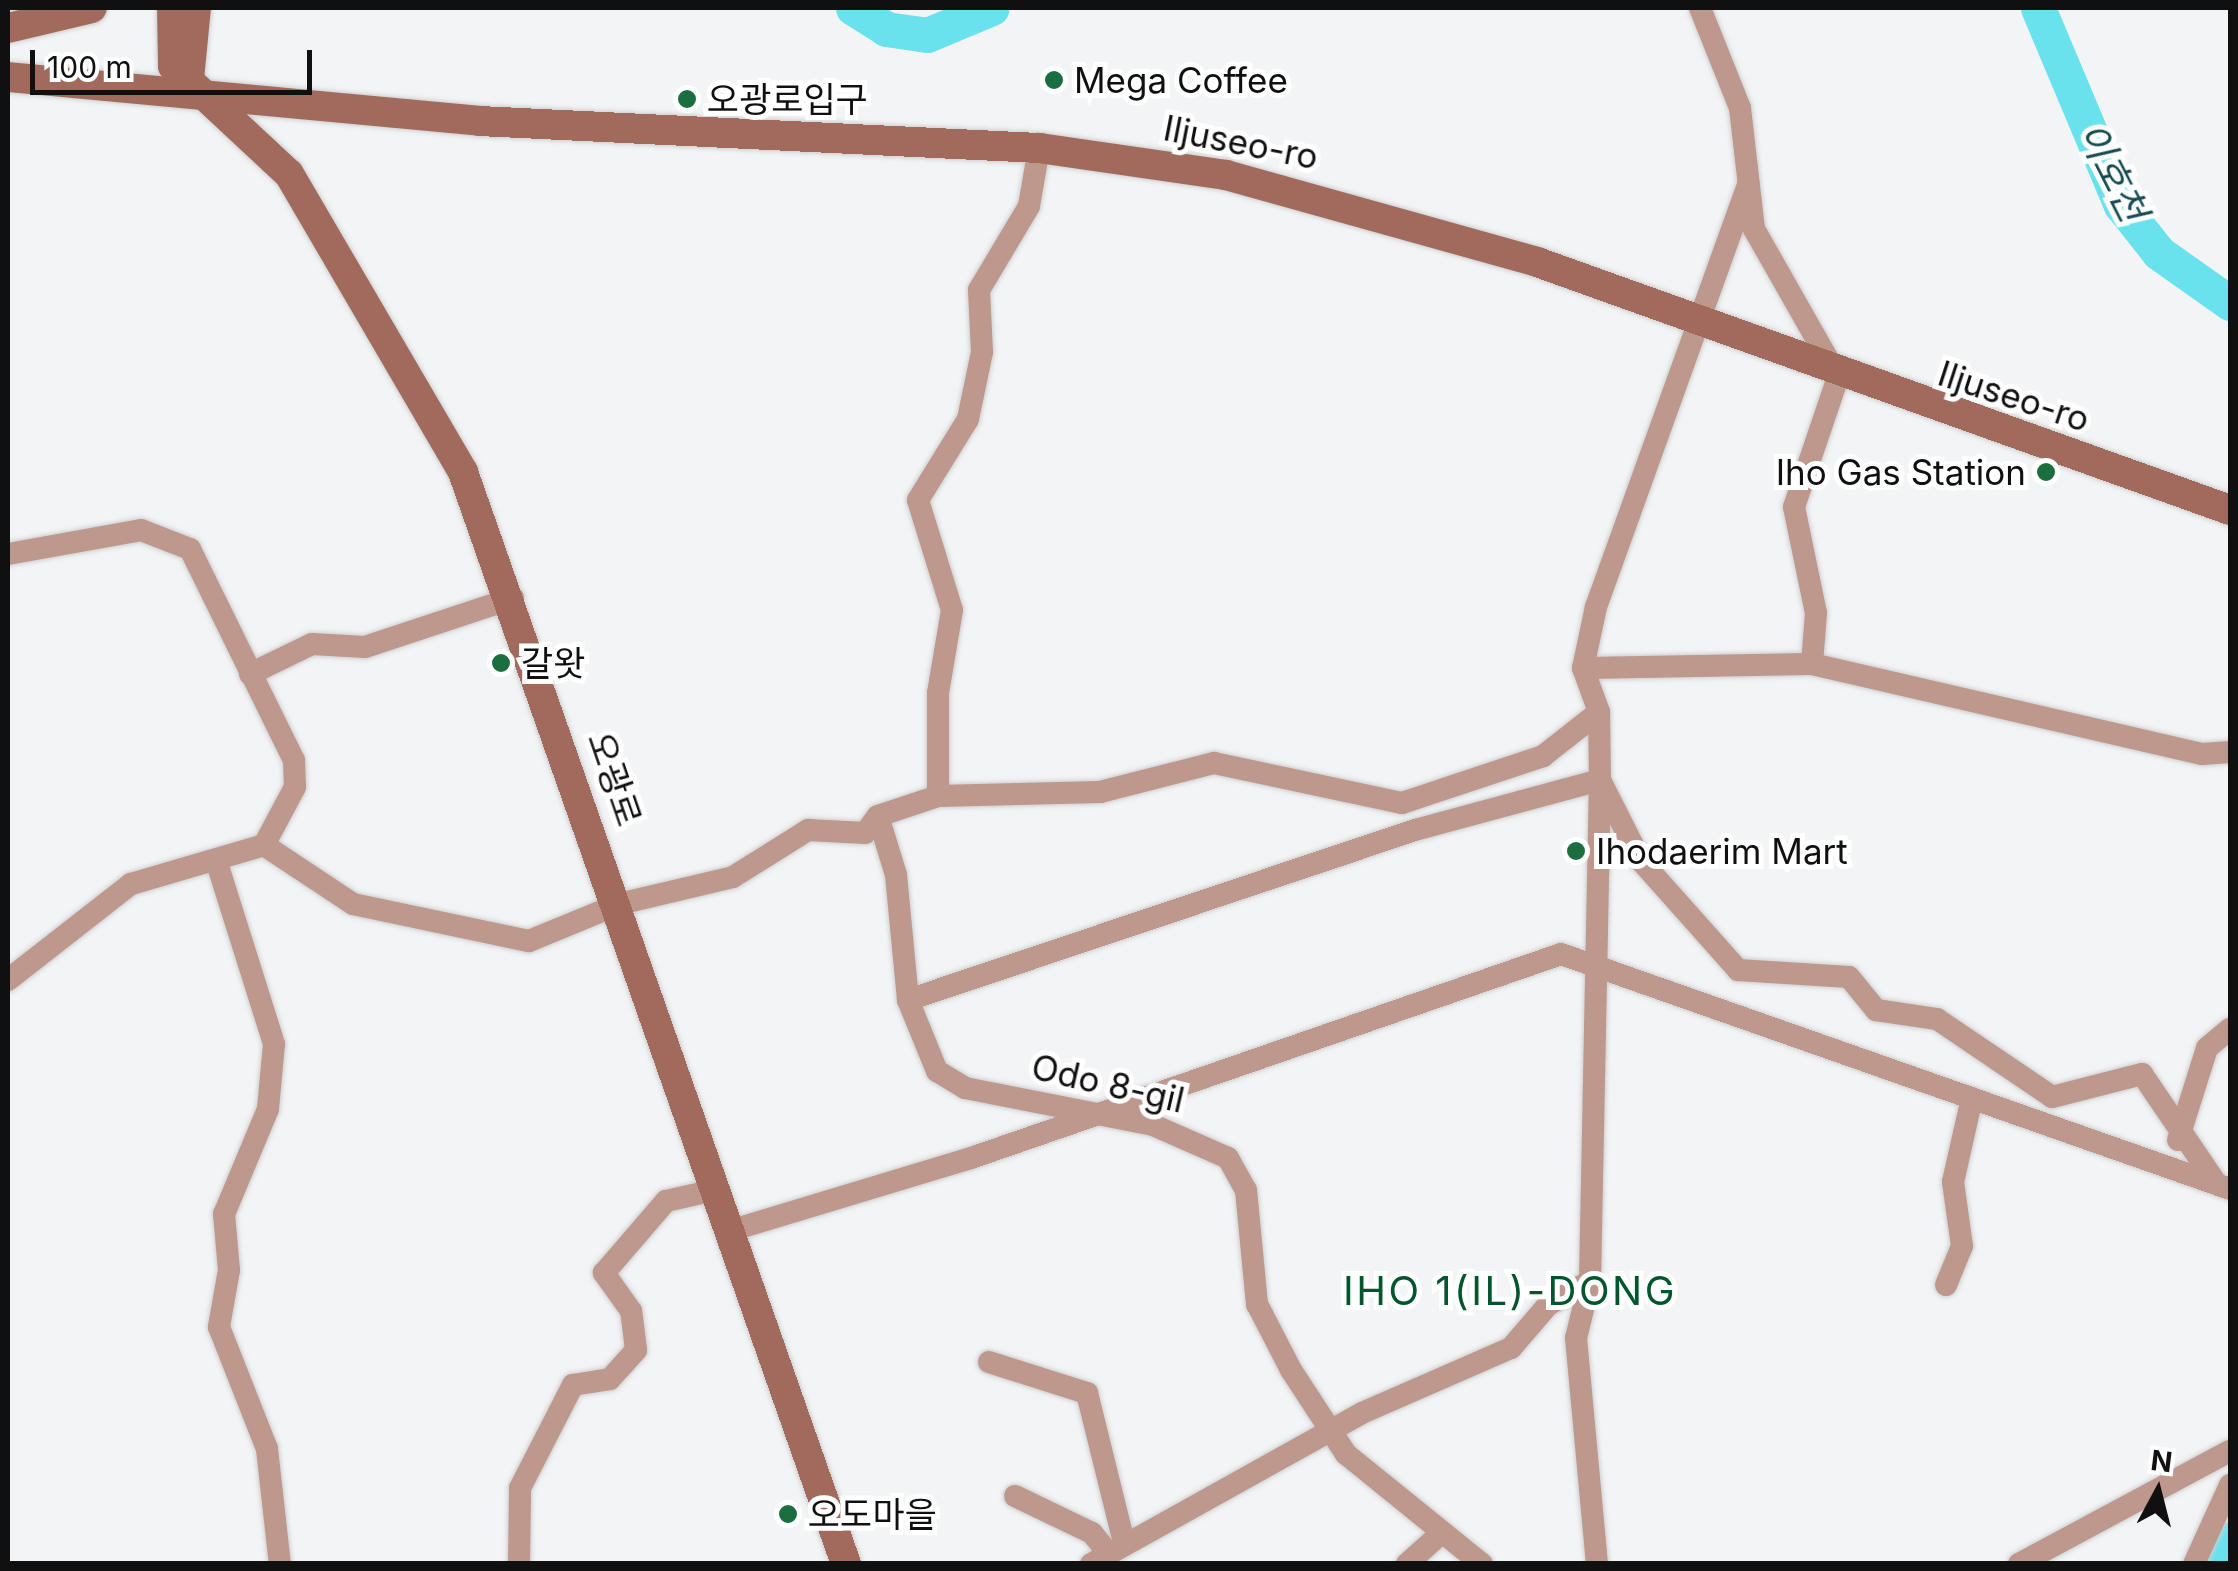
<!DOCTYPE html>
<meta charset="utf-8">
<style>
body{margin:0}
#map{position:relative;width:2238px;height:1571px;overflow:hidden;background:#f3f4f6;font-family:Inter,"Noto Sans KR",sans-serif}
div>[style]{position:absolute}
.river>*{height:35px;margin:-17.5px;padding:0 17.5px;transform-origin:17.5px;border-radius:17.5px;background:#69e2ee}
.roads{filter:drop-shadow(0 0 2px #cfd0d1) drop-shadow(0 0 2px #cfd0d1)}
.street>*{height:22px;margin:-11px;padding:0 11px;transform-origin:11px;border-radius:11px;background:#be978d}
.secondary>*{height:30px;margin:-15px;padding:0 15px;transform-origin:15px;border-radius:15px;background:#a16a5c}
.dots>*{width:28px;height:28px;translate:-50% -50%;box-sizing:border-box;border:5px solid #fff;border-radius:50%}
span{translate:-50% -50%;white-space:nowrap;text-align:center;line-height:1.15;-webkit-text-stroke:10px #fff;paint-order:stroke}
.poi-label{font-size:35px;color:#101011}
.left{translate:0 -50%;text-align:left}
.right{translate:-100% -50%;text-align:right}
.street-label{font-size:35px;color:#101011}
.water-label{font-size:38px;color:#164c51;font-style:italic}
.quarter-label{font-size:40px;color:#02562d;letter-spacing:2.5px}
.frame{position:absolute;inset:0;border:10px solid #101011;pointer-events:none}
.north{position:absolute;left:2108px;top:1441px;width:100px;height:100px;-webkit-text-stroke:8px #fff;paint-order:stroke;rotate:7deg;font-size:28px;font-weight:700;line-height:40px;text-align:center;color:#101011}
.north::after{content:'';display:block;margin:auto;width:35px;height:45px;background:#101011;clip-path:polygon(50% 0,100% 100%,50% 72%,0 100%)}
.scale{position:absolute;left:30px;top:50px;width:282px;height:45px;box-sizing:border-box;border:5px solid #101011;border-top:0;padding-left:12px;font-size:30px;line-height:35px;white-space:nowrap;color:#101011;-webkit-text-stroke:8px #fff;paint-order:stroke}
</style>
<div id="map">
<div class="river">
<i style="left:853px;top:8px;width:39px;rotate:32deg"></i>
<i style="left:886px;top:29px;width:41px;rotate:8.3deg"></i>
<i style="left:927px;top:35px;width:70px;rotate:-22.6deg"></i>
<i style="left:2038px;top:8px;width:214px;rotate:67.2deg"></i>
<i style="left:2121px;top:205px;width:61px;rotate:51.6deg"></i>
<i style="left:2159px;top:253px;width:87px;rotate:35.2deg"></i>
<i style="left:2222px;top:1564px;width:26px;rotate:-72deg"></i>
</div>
<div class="roads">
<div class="street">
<i style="left:1700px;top:8px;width:108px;rotate:68.2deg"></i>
<i style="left:1740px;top:108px;width:122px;rotate:83.4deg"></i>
<i style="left:1754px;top:229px;width:170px;rotate:60.4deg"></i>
<i style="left:1838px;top:377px;width:137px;rotate:108.7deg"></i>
<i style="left:1794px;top:507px;width:108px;rotate:78.3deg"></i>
<i style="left:1816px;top:613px;width:51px;rotate:94.5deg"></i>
<i style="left:8px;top:554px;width:135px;rotate:-10.2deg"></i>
<i style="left:141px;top:530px;width:53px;rotate:21.2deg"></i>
<i style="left:190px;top:549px;width:235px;rotate:63.8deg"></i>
<i style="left:294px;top:760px;width:27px;rotate:88deg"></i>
<i style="left:295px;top:787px;width:66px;rotate:118.1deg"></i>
<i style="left:1583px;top:668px;width:229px;rotate:-1deg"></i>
<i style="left:1812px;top:664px;width:400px;rotate:13deg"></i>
<i style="left:2202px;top:754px;width:28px;rotate:-4deg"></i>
<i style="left:250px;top:674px;width:69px;rotate:-25.8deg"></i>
<i style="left:312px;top:644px;width:53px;rotate:3.2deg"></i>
<i style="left:365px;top:647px;width:156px;rotate:-18.3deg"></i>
<i style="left:938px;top:796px;width:103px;rotate:-90deg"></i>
<i style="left:938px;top:693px;width:84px;rotate:-80.4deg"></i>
<i style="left:952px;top:610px;width:115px;rotate:-107.2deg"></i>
<i style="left:918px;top:500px;width:95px;rotate:-58.3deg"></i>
<i style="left:968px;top:419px;width:68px;rotate:-78.2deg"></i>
<i style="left:982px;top:352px;width:62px;rotate:-92.8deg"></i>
<i style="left:979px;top:290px;width:98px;rotate:-59.2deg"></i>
<i style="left:1029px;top:206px;width:59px;rotate:-80.2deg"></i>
<i style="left:878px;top:816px;width:62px;rotate:73deg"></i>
<i style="left:896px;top:875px;width:126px;rotate:84.5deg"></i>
<i style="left:908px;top:1000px;width:77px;rotate:67.8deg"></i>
<i style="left:937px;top:1071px;width:33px;rotate:31deg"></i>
<i style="left:965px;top:1088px;width:192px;rotate:11.1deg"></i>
<i style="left:1153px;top:1125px;width:82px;rotate:23.7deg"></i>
<i style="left:1228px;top:1158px;width:37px;rotate:61deg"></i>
<i style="left:1246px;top:1190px;width:115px;rotate:84.5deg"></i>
<i style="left:1257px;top:1304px;width:74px;rotate:62.7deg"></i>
<i style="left:1291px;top:1370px;width:100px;rotate:56.8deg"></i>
<i style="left:1346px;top:1454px;width:175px;rotate:39deg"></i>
<i style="left:264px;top:845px;width:107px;rotate:33.5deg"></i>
<i style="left:353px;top:904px;width:180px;rotate:11.9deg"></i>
<i style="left:529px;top:941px;width:97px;rotate:-22.3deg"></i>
<i style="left:619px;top:904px;width:117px;rotate:-13.3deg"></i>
<i style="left:733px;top:877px;width:89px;rotate:-32.1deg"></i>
<i style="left:808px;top:830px;width:57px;rotate:3deg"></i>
<i style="left:865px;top:833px;width:21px;rotate:-53deg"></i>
<i style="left:878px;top:816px;width:63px;rotate:-18.4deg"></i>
<i style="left:938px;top:796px;width:162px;rotate:-1.4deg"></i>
<i style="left:1100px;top:792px;width:118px;rotate:-14.3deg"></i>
<i style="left:1214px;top:763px;width:192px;rotate:12deg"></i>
<i style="left:1402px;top:803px;width:149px;rotate:-18.4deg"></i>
<i style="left:1543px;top:756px;width:71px;rotate:-38.2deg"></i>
<i style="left:217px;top:863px;width:190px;rotate:72.5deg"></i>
<i style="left:274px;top:1044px;width:65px;rotate:95.3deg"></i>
<i style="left:268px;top:1109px;width:114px;rotate:112.7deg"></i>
<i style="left:224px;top:1214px;width:56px;rotate:84.9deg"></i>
<i style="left:229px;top:1270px;width:58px;rotate:100deg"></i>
<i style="left:219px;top:1327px;width:131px;rotate:68.5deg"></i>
<i style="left:267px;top:1449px;width:116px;rotate:83.6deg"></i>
<i style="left:8px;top:980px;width:156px;rotate:-38deg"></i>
<i style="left:131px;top:884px;width:139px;rotate:-16.3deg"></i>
<i style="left:908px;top:1000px;width:535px;rotate:-18.54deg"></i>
<i style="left:1415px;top:830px;width:192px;rotate:-15.1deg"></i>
<i style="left:1600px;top:780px;width:91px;rotate:63.2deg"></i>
<i style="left:1641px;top:861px;width:146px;rotate:48.3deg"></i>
<i style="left:1738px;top:970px;width:111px;rotate:3.6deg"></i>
<i style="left:1849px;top:977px;width:43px;rotate:50.7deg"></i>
<i style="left:1876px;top:1010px;width:62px;rotate:8.4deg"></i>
<i style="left:1937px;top:1019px;width:139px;rotate:34.1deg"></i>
<i style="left:2052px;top:1097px;width:93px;rotate:-14.3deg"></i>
<i style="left:2142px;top:1074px;width:132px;rotate:55.8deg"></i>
<i style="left:2178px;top:1140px;width:96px;rotate:-72.5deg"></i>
<i style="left:2207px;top:1048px;width:30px;rotate:-40deg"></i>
<i style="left:729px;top:1231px;width:253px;rotate:-16.8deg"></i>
<i style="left:971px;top:1158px;width:624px;rotate:-19.07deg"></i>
<i style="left:1561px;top:954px;width:709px;rotate:19.35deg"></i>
<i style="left:1590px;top:1281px;width:59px;rotate:103.8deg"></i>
<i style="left:1576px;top:1338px;width:227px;rotate:84.7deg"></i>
<i style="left:1946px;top:1285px;width:42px;rotate:-67.7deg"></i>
<i style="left:1962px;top:1246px;width:65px;rotate:-98deg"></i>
<i style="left:1953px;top:1182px;width:86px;rotate:-77.3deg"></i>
<i style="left:989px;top:1362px;width:103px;rotate:17.6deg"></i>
<i style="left:1087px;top:1393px;width:154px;rotate:76.1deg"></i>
<i style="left:1015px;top:1496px;width:85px;rotate:25.7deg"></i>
<i style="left:1092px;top:1533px;width:26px;rotate:51deg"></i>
<i style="left:519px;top:1564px;width:76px;rotate:-89.2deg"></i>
<i style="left:520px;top:1488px;width:116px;rotate:-62.8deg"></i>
<i style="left:573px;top:1385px;width:37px;rotate:-9deg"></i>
<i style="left:610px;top:1379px;width:39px;rotate:-48deg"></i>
<i style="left:636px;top:1350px;width:39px;rotate:-97deg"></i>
<i style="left:631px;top:1311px;width:47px;rotate:-125.4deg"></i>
<i style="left:604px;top:1273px;width:95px;rotate:-49.3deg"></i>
<i style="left:666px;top:1201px;width:50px;rotate:-12.7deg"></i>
<i style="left:1091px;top:1564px;width:310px;rotate:-29.1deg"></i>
<i style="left:1362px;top:1413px;width:163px;rotate:-23.6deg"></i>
<i style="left:1511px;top:1348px;width:57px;rotate:-49.3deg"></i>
<i style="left:1548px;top:1305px;width:48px;rotate:-29.7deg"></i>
<i style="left:1590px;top:1281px;width:501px;rotate:-88.86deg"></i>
<i style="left:1600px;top:780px;width:68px;rotate:-90.8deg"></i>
<i style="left:1599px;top:712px;width:47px;rotate:-110deg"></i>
<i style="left:1583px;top:668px;width:62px;rotate:-78deg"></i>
<i style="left:1596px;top:607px;width:449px;rotate:-70.2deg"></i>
<i style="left:1407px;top:1564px;width:42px;rotate:-42.1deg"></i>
<i style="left:2019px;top:1564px;width:239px;rotate:-28.2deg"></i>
<i style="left:2194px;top:1564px;width:87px;rotate:-65.5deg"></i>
</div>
<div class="secondary">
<i style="left:172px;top:8px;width:58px;rotate:89deg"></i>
<i style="left:173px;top:66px;width:158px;rotate:43deg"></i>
<i style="left:289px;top:174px;width:345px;rotate:59.7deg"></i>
<i style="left:463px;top:472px;width:1157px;rotate:70.67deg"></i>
<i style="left:8px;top:28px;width:86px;rotate:-13.4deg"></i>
<i style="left:8px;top:77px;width:473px;rotate:5.3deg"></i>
<i style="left:479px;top:121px;width:561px;rotate:2.76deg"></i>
<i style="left:1039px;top:148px;width:189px;rotate:8.2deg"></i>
<i style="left:1226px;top:175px;width:323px;rotate:15.6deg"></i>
<i style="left:1537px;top:262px;width:736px;rotate:19.69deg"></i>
<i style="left:188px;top:89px;width:81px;rotate:-84.4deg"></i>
</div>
</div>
<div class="dots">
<i style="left:1054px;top:80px;background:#1b6e40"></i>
<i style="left:687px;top:99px;background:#1b6e40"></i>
<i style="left:2046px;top:472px;background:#1b6e40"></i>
<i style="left:501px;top:663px;background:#1b6e40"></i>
<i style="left:1576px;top:851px;background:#1b6e40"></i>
<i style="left:788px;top:1514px;background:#1b6e40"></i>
</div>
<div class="poi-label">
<span class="left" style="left:1074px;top:80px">Mega Coffee</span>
<span class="left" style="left:707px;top:99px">오광로입구</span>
<span class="right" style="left:2026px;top:472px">Iho Gas Station</span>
<span class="left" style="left:521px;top:663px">갈왓</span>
<span class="left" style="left:1596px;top:851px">Ihodaerim Mart</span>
<span class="left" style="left:808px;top:1514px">오도마을</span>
</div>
<div class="street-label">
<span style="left:1241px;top:142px;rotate:11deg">Iljuseo-ro</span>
<span style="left:2014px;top:396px;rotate:18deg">Iljuseo-ro</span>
<span style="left:615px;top:779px;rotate:71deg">오광로</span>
<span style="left:1108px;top:1083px;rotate:13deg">Odo 8-gil</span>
</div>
<div class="water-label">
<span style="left:2112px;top:172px;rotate:63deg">이호천</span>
</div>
<div class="quarter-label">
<span style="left:1510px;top:1291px">IHO 1(IL)-DONG</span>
</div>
<div class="frame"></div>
<div class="north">N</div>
<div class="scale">100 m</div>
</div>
